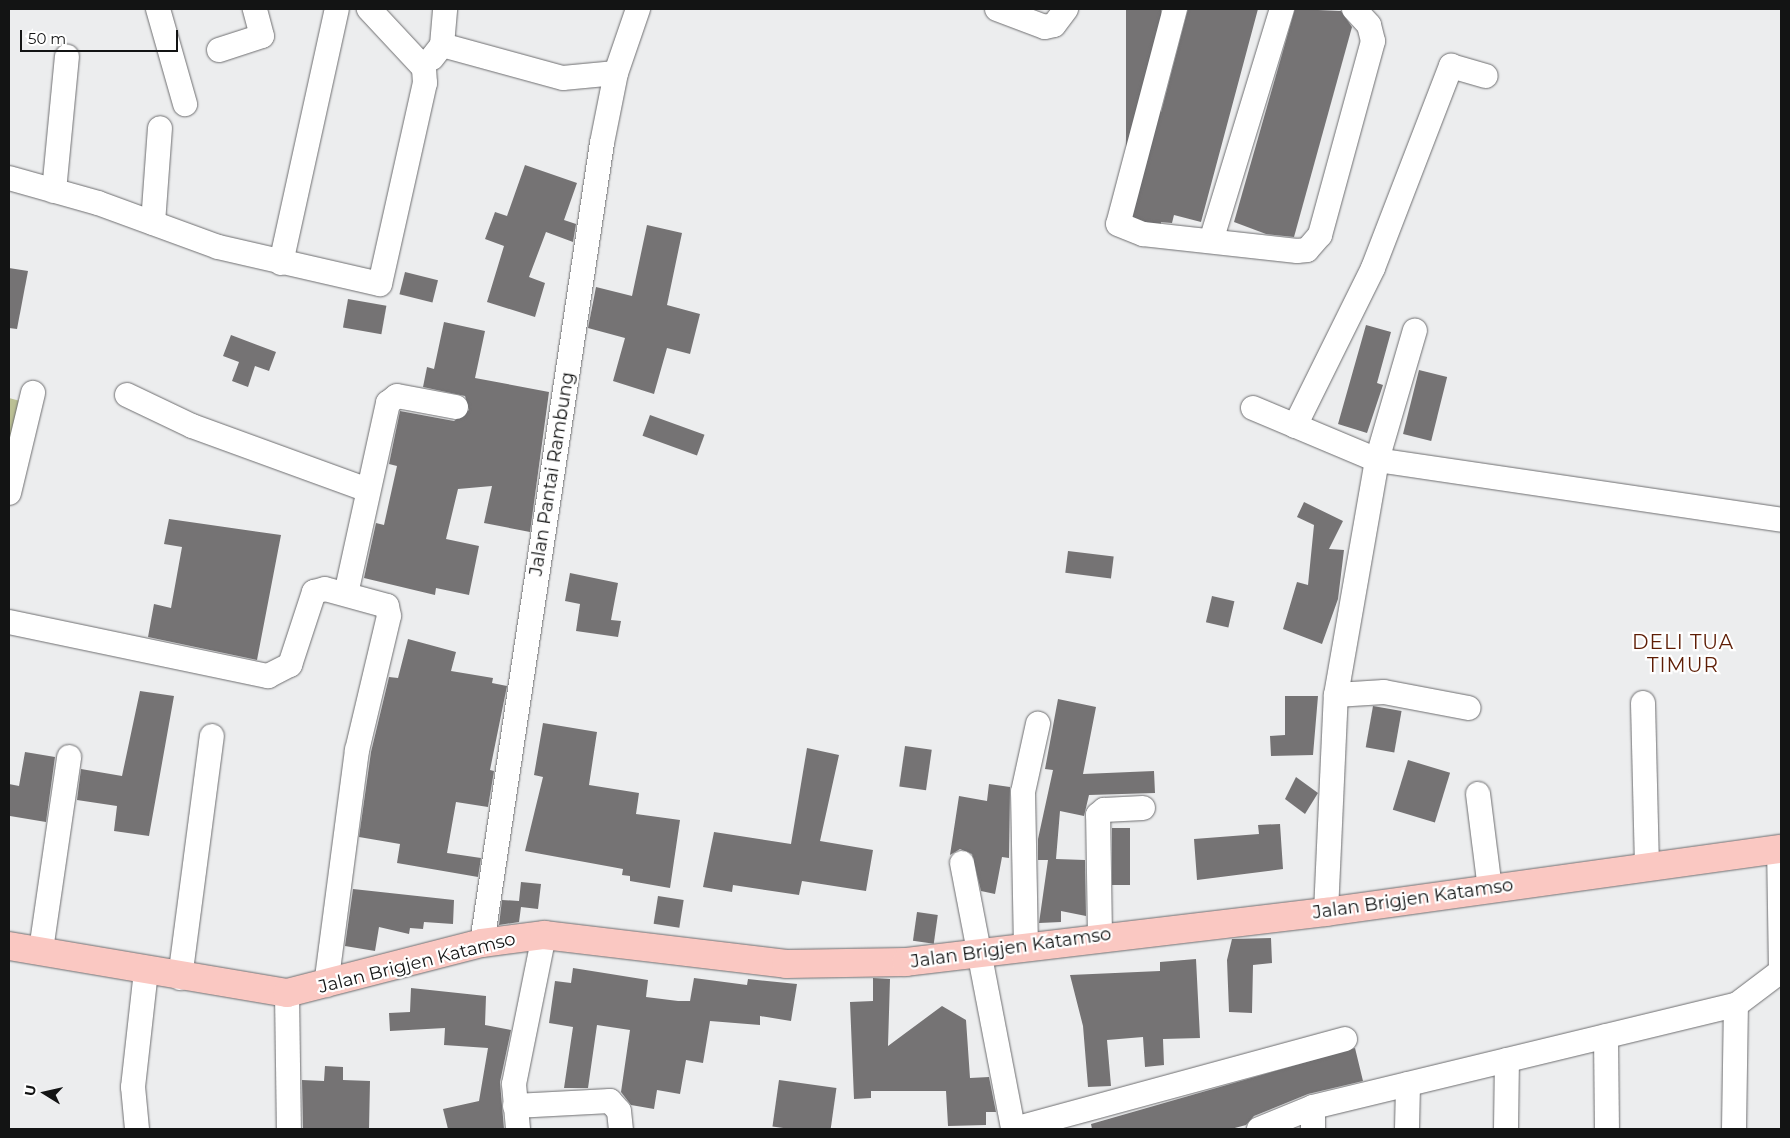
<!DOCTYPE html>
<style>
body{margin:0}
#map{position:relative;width:1790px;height:1138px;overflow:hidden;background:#ecedee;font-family:Montserrat,sans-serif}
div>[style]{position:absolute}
.green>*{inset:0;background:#bbc094}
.building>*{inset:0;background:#757374;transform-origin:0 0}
.roads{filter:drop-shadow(0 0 1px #6e6e70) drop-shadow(0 0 1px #6e6e70)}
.street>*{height:24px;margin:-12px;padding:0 12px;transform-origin:12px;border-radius:12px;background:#fff}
.primary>*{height:28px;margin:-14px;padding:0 14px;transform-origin:14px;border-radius:14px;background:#fac8c2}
span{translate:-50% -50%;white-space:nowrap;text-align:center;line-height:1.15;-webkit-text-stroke:4.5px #fff;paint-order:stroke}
.street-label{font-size:18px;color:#131414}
.quarter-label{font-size:20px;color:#5e1d05;letter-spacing:1px}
.frame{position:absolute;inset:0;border:10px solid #131414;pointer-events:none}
.north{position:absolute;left:20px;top:1068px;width:50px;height:50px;-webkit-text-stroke:4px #fff;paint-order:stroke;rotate:280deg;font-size:14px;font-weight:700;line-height:20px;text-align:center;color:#131414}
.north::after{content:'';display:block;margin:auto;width:18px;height:22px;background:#131414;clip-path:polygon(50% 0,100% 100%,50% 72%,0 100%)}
.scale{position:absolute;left:20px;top:30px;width:158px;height:22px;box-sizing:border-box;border:2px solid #131414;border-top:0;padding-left:6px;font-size:15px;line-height:18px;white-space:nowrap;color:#131414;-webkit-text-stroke:4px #fff;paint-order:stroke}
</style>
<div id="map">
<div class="green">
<i style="clip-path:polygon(9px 398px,24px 402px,9px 476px)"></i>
</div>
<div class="building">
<i style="left:1126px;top:9px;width:35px;height:217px"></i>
<i style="clip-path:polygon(1188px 9px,1258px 9px,1201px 222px,1174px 215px,1172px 223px,1146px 221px,1134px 216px)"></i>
<i style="clip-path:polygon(1295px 9px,1341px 11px,1352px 27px,1294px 237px,1266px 234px,1234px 222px)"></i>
<i style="clip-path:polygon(525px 165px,577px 183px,564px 220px,576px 224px,573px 242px,546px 232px,529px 277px,545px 283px,535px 317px,487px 302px,504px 246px,485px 239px,495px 212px,507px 216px)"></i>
<i style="clip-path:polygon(647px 225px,682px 233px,667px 305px,700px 314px,690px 354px,667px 348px,654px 394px,613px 381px,625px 338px,588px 328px,596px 287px,632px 296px)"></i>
<i style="clip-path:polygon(9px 268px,28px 271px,17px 329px,9px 328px)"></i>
<i style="left:405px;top:272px;width:34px;height:23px;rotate:14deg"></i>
<i style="left:348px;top:299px;width:39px;height:29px;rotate:10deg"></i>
<i style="clip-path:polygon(444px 322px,485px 331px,475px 378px,549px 392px,530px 532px,484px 523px,492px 486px,458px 489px,446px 539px,479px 546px,469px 595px,436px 588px,435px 595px,364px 578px,376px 523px,384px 525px,397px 466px,389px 464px,400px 411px,454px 421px,469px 410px,465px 396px,423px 387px,427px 367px,434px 369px)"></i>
<i style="clip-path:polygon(1366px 325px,1391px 332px,1377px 383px,1383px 385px,1367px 433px,1338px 424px)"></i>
<i style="clip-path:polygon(231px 335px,276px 352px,269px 371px,255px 366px,248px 387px,232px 381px,239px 362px,223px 356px)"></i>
<i style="left:1419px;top:370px;width:29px;height:66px;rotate:14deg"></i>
<i style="left:650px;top:415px;width:58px;height:22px;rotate:20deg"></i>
<i style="clip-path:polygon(1304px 502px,1343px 521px,1329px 549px,1344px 550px,1338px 599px,1322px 644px,1283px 629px,1297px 582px,1308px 585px,1314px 525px,1297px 517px)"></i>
<i style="clip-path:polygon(169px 519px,281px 535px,257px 660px,148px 637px,154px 604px,171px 608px,182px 547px,164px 544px)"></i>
<i style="left:1068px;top:551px;width:46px;height:22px;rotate:7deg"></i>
<i style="clip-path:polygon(570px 573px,618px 583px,611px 620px,621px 621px,618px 637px,576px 631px,580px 604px,565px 601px)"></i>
<i style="left:1212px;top:596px;width:23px;height:27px;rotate:13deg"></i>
<i style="clip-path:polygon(408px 639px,456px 652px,451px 671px,493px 678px,492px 683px,507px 686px,490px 770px,494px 771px,488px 807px,456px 802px,447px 853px,481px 858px,478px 877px,397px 863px,400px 844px,359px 837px,371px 752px,389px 677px,398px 678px)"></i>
<i style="clip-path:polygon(140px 691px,174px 696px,149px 836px,114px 831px,117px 806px,77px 800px,81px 769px,122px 776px)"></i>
<i style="clip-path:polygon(1285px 696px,1318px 696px,1313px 755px,1271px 756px,1270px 736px,1285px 735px)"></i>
<i style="clip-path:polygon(1058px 699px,1096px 707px,1083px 774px,1154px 771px,1155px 793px,1089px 795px,1084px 816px,1060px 811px,1056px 859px,1085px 860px,1086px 916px,1061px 911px,1061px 922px,1039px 923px,1048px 860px,1038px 860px,1038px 839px,1053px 770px,1045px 769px)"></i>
<i style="left:1373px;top:706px;width:29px;height:42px;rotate:10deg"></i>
<i style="clip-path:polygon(543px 723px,597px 732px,589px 785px,639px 793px,636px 814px,680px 820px,670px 888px,630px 881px,630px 876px,622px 875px,623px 869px,525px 851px,543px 777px,534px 775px)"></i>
<i style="left:905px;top:746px;width:27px;height:41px;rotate:8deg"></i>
<i style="clip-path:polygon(807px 748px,839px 755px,820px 841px,873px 850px,866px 891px,802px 881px,799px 895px,733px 885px,732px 892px,703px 887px,714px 832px,791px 844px)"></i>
<i style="clip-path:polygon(25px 752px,55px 757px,46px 822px,10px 816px,9px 784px,19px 786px)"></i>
<i style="left:1408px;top:760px;width:44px;height:52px;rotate:17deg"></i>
<i style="clip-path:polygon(1296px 777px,1318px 793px,1305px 814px,1285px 799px)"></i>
<i style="clip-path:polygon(989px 784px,1010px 787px,1009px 858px,1002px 857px,995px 894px,981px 891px,972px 854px,960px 849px,950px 855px,959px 796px,987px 801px)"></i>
<i style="clip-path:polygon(1280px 824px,1283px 869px,1197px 880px,1194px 839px,1259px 834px,1258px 825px)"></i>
<i style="left:1112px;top:828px;width:18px;height:57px"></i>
<i style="clip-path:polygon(521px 882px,541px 884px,538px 909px,521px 907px,519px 922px,499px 925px,502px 900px,519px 901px)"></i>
<i style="clip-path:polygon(353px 889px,454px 900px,453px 924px,424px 922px,423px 929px,410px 928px,409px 934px,379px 927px,375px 951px,345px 946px)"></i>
<i style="left:658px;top:896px;width:26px;height:28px;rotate:9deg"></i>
<i style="left:917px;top:912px;width:21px;height:29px;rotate:8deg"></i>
<i style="clip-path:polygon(1271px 938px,1272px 963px,1253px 965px,1252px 1013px,1229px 1012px,1227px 960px,1232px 939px)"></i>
<i style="clip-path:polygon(1196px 959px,1200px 1038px,1163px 1039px,1164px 1065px,1145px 1067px,1143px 1037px,1107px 1040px,1111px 1086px,1088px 1087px,1083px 1026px,1070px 975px,1160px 971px,1160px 962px)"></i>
<i style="clip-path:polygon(573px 968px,648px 980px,646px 997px,678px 1001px,690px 1001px,694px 978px,747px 985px,748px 979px,797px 984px,791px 1021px,760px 1016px,760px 1025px,710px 1021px,703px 1063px,686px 1060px,680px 1094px,657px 1090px,654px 1109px,631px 1105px,621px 1092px,630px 1030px,597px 1025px,588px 1088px,564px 1088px,573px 1027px,549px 1023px,555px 981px,571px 983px)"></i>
<i style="clip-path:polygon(873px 978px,890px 979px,888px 1046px,942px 1006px,966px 1020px,970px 1078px,989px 1077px,996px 1112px,986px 1112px,986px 1125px,948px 1126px,946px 1091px,871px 1091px,871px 1098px,854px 1099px,850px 1002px,873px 1001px)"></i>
<i style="clip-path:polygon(411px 988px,486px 996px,485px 1025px,511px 1030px,500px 1082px,504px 1129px,448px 1129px,443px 1109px,479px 1101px,488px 1048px,444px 1045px,445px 1028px,390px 1031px,389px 1013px,410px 1012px)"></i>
<i style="clip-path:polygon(1355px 1048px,1363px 1081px,1308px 1094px,1254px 1116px,1246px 1125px,1231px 1129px,1092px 1129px,1091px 1124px)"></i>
<i style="clip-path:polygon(325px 1066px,343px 1067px,343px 1080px,370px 1081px,369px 1129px,303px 1129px,302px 1080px,324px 1081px)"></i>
<i style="left:779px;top:1080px;width:58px;height:47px;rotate:8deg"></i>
</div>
<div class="roads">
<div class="street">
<i style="left:158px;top:9px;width:99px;rotate:74.1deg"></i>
<i style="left:997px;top:9px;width:51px;rotate:20.6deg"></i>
<i style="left:1045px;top:27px;width:9px;rotate:-13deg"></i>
<i style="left:1054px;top:25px;width:20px;rotate:-53deg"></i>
<i style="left:1175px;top:9px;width:222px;rotate:104.8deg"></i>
<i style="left:1118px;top:224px;width:27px;rotate:22deg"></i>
<i style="left:1143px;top:234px;width:155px;rotate:6.3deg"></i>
<i style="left:1297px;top:251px;width:10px;rotate:-6deg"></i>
<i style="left:1307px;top:250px;width:20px;rotate:-49deg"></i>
<i style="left:1320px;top:235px;width:201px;rotate:-74.7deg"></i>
<i style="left:1373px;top:41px;width:16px;rotate:-104deg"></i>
<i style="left:1369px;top:25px;width:22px;rotate:-133deg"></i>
<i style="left:442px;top:45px;width:125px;rotate:15.3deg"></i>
<i style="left:563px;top:78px;width:53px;rotate:-5.4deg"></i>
<i style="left:219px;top:50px;width:45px;rotate:-18deg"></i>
<i style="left:262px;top:36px;width:28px;rotate:-105deg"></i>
<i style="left:432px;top:58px;width:16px;rotate:-52deg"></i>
<i style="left:442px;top:45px;width:36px;rotate:-85deg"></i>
<i style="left:9px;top:178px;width:92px;rotate:15.7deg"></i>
<i style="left:98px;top:203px;width:128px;rotate:20.1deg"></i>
<i style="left:218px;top:247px;width:166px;rotate:12.9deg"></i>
<i style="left:380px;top:284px;width:206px;rotate:-77.4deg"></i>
<i style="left:425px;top:83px;width:15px;rotate:-94deg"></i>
<i style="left:424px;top:68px;width:81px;rotate:-133deg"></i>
<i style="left:54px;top:191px;width:135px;rotate:-84.5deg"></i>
<i style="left:153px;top:223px;width:95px;rotate:-85.8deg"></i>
<i style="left:1211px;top:241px;width:243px;rotate:-73deg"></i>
<i style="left:281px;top:263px;width:260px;rotate:-77.6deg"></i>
<i style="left:127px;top:395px;width:72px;rotate:25.5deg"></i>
<i style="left:192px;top:426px;width:187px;rotate:20deg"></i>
<i style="left:1253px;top:408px;width:134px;rotate:22.8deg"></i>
<i style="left:1377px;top:460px;width:135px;rotate:-73.7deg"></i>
<i style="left:1295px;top:426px;width:176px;rotate:-63.7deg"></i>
<i style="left:1373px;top:268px;width:217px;rotate:-68.9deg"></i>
<i style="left:1451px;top:66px;width:36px;rotate:16deg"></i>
<i style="left:9px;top:493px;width:103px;rotate:-76.5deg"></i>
<i style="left:346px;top:594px;width:196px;rotate:-77.6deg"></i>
<i style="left:388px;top:403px;width:11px;rotate:-38deg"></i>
<i style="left:397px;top:396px;width:60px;rotate:10.6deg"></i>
<i style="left:9px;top:622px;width:265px;rotate:11.8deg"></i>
<i style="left:268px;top:676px;width:25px;rotate:-27deg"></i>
<i style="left:290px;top:665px;width:77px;rotate:-71.8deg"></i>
<i style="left:314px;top:592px;width:11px;rotate:-15deg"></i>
<i style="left:325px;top:589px;width:64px;rotate:15.3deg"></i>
<i style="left:387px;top:606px;width:10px;rotate:79deg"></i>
<i style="left:389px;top:616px;width:138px;rotate:103.4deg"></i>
<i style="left:357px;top:750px;width:237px;rotate:97.5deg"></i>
<i style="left:1336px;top:695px;width:48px;rotate:-3.6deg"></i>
<i style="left:1384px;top:692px;width:86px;rotate:10.7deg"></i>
<i style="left:1643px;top:703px;width:164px;rotate:88.6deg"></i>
<i style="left:1478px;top:794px;width:96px;rotate:82.8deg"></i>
<i style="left:962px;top:863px;width:271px;rotate:79.1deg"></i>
<i style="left:1326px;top:912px;width:217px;rotate:-87.4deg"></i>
<i style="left:1336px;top:695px;width:239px;rotate:-80.1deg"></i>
<i style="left:1377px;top:460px;width:408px;rotate:8.4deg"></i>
<i style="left:1100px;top:936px;width:121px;rotate:-90.9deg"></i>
<i style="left:1098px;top:815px;width:8px;rotate:-40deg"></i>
<i style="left:1104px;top:810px;width:39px;rotate:-3deg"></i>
<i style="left:482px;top:943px;width:809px;rotate:-81.47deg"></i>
<i style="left:602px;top:143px;width:71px;rotate:-78.7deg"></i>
<i style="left:616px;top:73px;width:68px;rotate:-71deg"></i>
<i style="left:1026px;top:948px;width:156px;rotate:-91.1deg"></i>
<i style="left:1023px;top:792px;width:70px;rotate:-77.6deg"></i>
<i style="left:41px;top:950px;width:195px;rotate:-81.7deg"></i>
<i style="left:180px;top:978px;width:244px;rotate:-82.5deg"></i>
<i style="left:287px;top:993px;width:136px;rotate:89.2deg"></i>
<i style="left:1606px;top:1036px;width:93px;rotate:89.4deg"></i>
<i style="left:515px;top:1106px;width:95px;rotate:-3deg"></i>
<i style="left:610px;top:1101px;width:13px;rotate:48deg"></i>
<i style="left:619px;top:1111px;width:18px;rotate:84deg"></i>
<i style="left:1313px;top:1107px;width:22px;rotate:90deg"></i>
<i style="left:137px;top:1129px;width:42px;rotate:-95.4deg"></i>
<i style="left:133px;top:1087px;width:116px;rotate:-83.6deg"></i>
<i style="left:518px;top:1129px;width:45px;rotate:-95.1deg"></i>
<i style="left:514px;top:1084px;width:152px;rotate:-78.6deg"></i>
<i style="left:1014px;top:1129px;width:343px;rotate:-15.2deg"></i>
<i style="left:1259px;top:1129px;width:58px;rotate:-22.2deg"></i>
<i style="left:1313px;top:1107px;width:435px;rotate:-13.6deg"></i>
<i style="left:1736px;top:1005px;width:56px;rotate:-37.1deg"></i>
<i style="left:1781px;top:971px;width:122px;rotate:-90.9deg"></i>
<i style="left:1407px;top:1129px;width:45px;rotate:-88.7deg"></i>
<i style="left:1506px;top:1129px;width:69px;rotate:-89.2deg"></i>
<i style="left:1734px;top:1129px;width:124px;rotate:-89.1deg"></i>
</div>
<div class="primary">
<i style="left:9px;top:946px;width:282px;rotate:9.6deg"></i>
<i style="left:287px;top:993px;width:201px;rotate:-14.4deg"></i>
<i style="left:482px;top:943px;width:63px;rotate:-7.4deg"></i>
<i style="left:544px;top:935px;width:244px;rotate:6.8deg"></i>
<i style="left:786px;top:964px;width:120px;rotate:-1deg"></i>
<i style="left:906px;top:962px;width:423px;rotate:-6.8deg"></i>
<i style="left:1326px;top:912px;width:459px;rotate:-7.9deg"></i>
</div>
</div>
<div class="street-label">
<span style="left:552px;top:474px;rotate:-81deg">Jalan Pantai Rambung</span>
<span style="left:1413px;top:899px;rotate:-8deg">Jalan Brigjen Katamso</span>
<span style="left:1011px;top:948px;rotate:-8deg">Jalan Brigjen Katamso</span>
<span style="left:417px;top:963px;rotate:-14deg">Jalan Brigjen Katamso</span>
</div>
<div class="quarter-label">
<span style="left:1683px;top:654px">DELI TUA<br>TIMUR</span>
</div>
<div class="frame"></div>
<div class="north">U</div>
<div class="scale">50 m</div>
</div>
